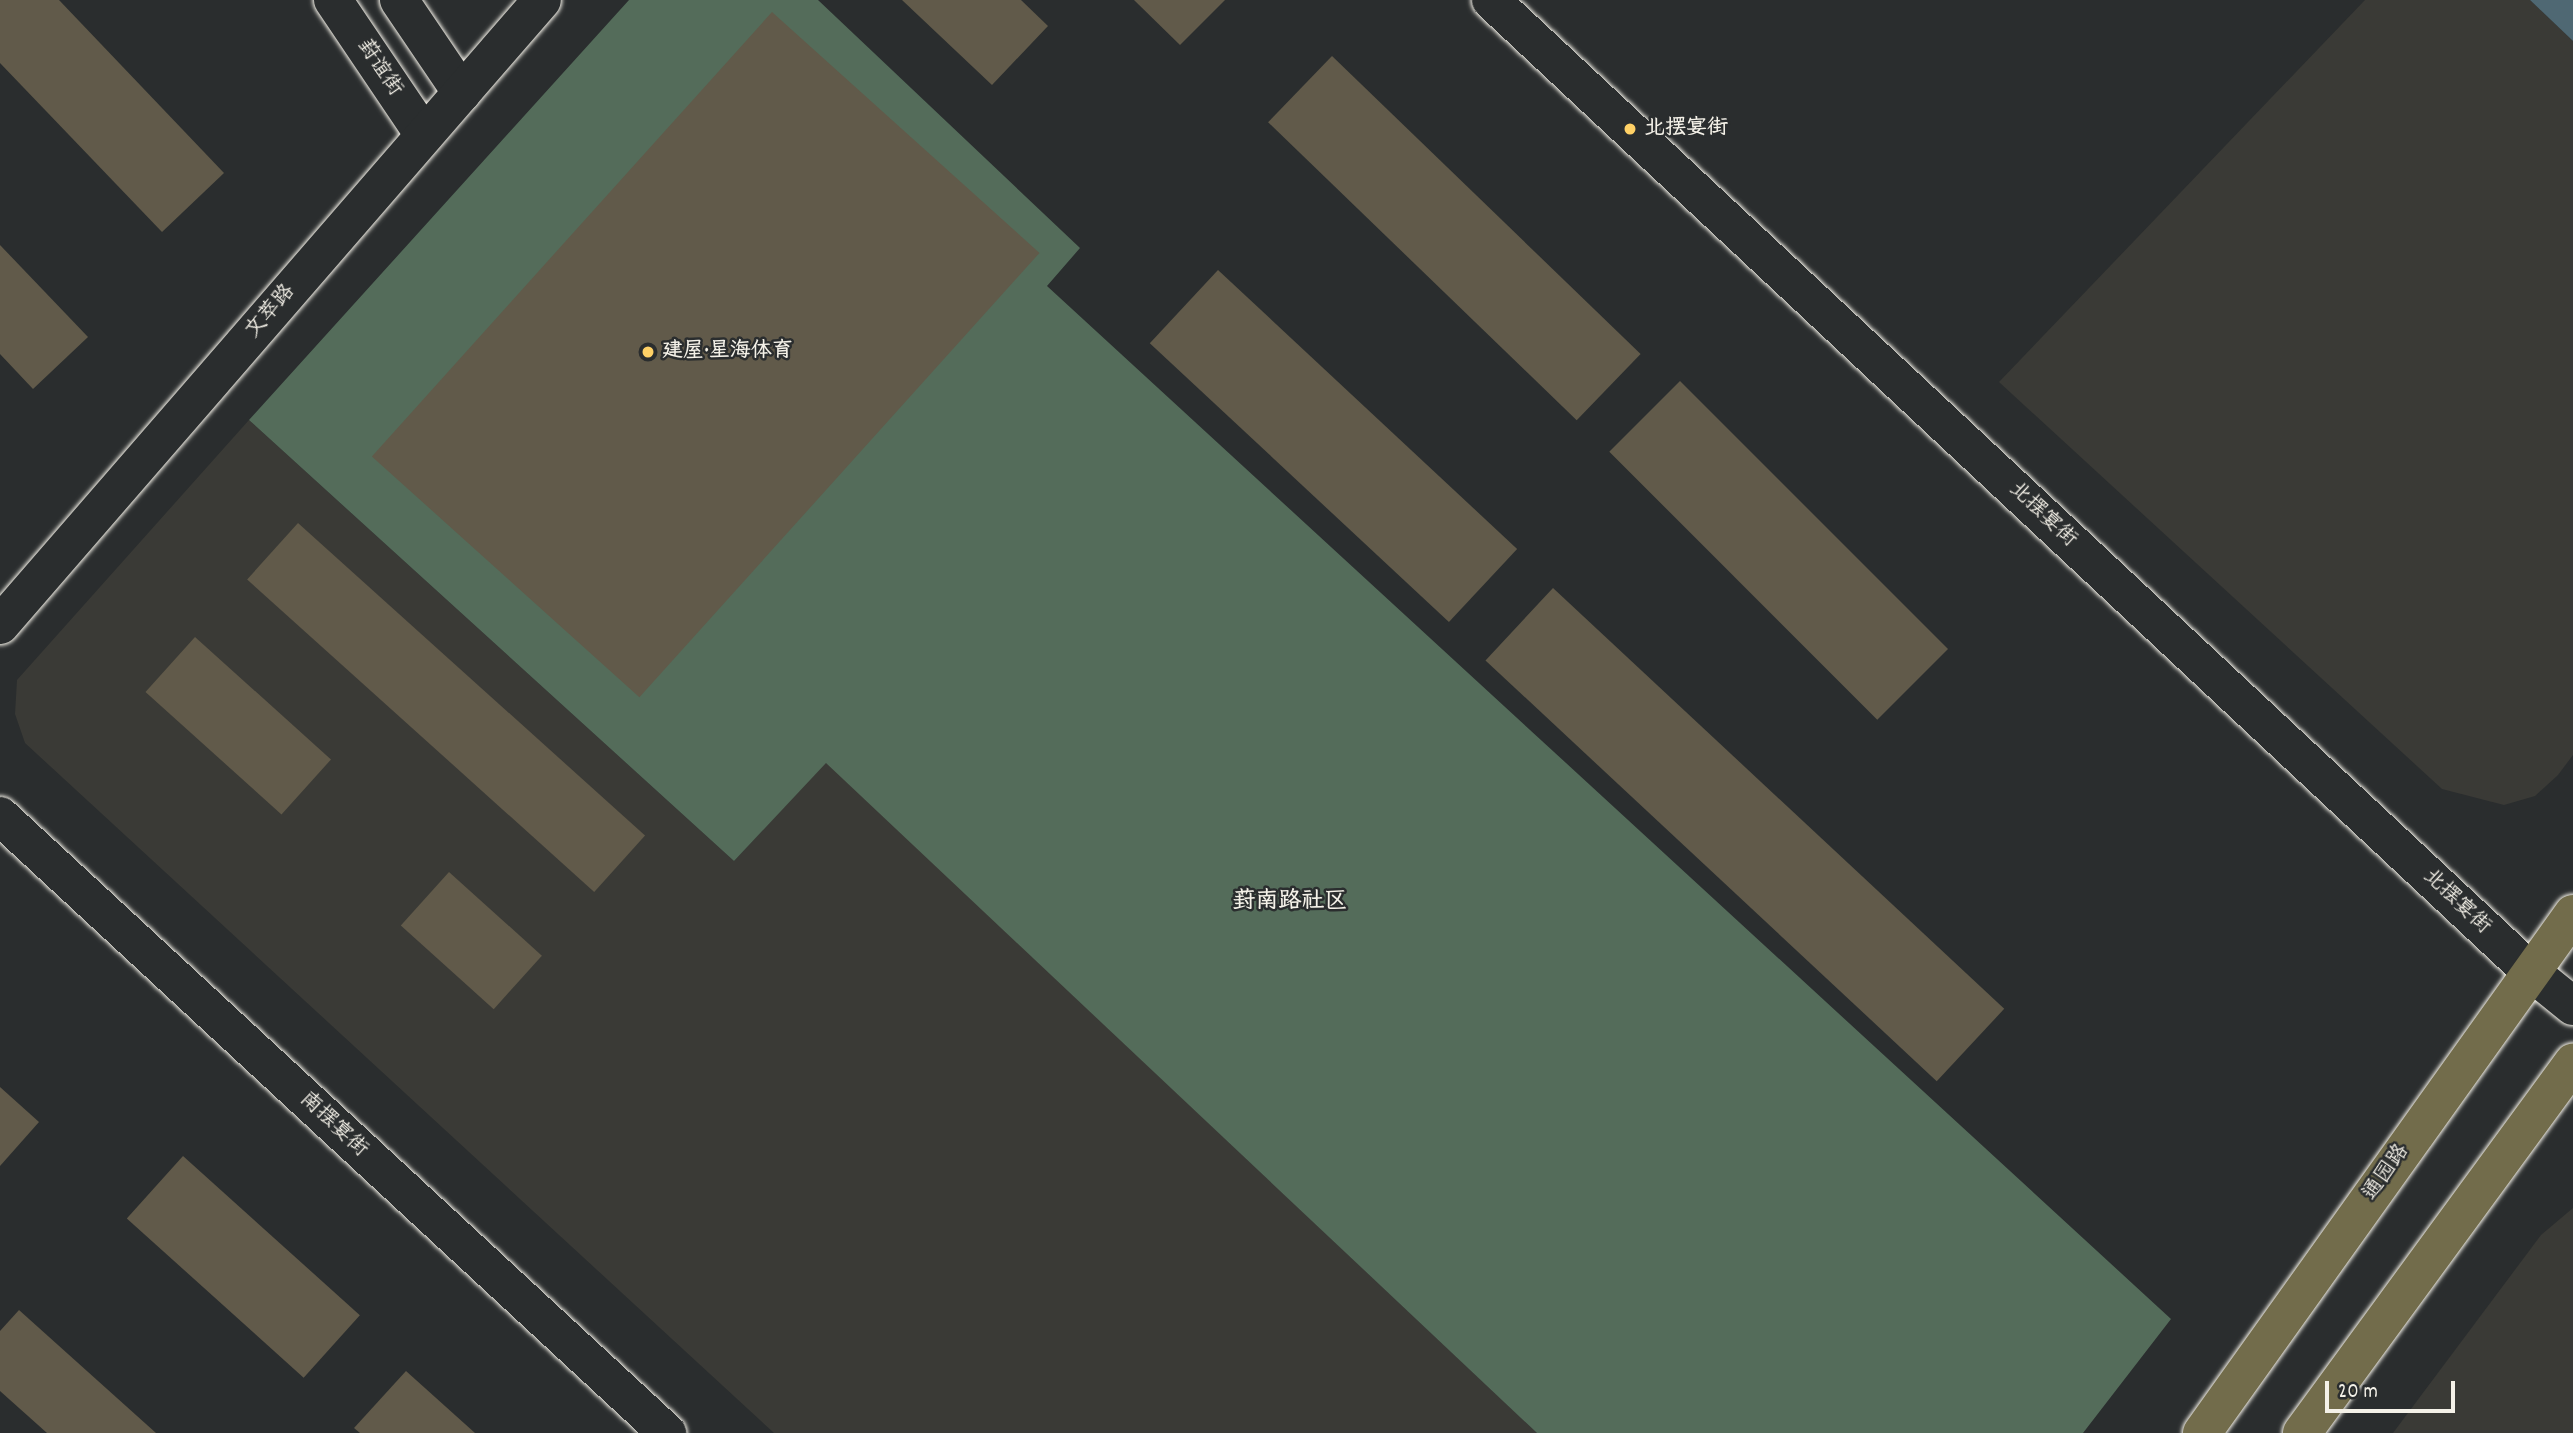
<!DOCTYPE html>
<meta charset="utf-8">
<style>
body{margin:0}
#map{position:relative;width:2573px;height:1433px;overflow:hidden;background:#2a2d2e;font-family:Dekko,"LXGW WenKai TC",sans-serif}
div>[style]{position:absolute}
.built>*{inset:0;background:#3a3a36}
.green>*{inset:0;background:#546c5a}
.water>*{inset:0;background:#4f6873}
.building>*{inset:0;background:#615a4a;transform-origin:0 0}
.roads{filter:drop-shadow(0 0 2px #f4f1e8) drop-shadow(0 0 2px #f4f1e8)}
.secondary>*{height:38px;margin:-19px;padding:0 19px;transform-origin:19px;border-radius:19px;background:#2a2d2e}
.primary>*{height:38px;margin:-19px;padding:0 19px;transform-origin:19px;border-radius:19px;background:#726c4b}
.dots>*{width:19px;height:19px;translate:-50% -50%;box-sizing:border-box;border:4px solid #2a2d2e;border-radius:50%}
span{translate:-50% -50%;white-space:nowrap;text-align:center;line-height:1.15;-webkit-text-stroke:5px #2a2d2e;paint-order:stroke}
.street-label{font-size:21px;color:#f4f1e8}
.poi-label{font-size:21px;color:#f4f1e8;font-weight:700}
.left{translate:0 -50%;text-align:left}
.neighbourhood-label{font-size:23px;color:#f4f1e8;font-weight:700}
.scale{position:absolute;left:2325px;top:1381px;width:130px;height:32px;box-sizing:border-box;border:4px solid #f4f1e8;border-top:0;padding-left:9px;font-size:21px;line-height:24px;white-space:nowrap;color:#f4f1e8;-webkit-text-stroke:5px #2a2d2e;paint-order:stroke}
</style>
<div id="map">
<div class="built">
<i style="clip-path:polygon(2365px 0,2530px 0,2573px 41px,2573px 755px,2558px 775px,2535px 796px,2504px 805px,2442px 789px,1999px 382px)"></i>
<i style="clip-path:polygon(249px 420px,734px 861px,826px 762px,1537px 1433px,774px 1433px,25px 743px,15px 714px,17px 680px)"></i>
<i style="clip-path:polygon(2573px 1208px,2573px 1433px,2393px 1433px,2541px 1235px)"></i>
</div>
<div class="green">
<i style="clip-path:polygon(629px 0,818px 0,1080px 248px,1047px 286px,2171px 1319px,2083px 1433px,1537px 1433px,826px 763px,734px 861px,249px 420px)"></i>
</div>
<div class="water">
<i style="clip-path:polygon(2530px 0,2573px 0,2573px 41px)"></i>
</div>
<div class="building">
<i style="clip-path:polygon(0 0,59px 0,224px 173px,162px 232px,0 63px)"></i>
<i style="clip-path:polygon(902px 0,1021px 0,1048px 26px,992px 85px)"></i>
<i style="clip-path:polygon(1134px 0,1225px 0,1180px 45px)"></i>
<i style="left:772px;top:12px;width:360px;height:598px;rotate:42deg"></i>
<i style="left:1332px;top:56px;width:429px;height:92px;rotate:44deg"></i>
<i style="clip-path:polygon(0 245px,88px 337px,33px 389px,0 354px)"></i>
<i style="left:1218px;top:270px;width:409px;height:100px;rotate:43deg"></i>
<i style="left:1680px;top:381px;width:379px;height:100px;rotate:45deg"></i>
<i style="left:298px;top:523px;width:467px;height:76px;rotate:42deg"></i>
<i style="left:1553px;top:588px;width:617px;height:99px;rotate:43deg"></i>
<i style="left:195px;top:637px;width:183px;height:74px;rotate:42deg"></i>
<i style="left:449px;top:872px;width:125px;height:72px;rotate:42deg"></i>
<i style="clip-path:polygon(0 1087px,39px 1122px,0 1166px)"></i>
<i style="left:183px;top:1156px;width:238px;height:84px;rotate:42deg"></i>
<i style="clip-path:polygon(19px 1310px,156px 1433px,47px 1433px,0 1391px,0 1331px)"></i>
<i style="clip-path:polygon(406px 1371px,475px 1433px,360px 1433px,354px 1428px)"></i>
</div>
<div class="roads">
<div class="secondary">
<i style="left:333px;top:0;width:163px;rotate:56deg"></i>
<i style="left:399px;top:0;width:112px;rotate:55.9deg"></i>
<i style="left:1491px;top:0;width:1424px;rotate:43.06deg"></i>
<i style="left:2531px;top:972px;width:54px;rotate:39deg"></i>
<i style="left:0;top:625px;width:827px;rotate:-49.07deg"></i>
<i style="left:0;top:816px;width:909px;rotate:42.77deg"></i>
</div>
<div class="primary">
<i style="left:2202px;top:1433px;width:638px;rotate:-54.44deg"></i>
<i style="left:2302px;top:1433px;width:459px;rotate:-53.8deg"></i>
</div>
</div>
<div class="dots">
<i style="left:1630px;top:129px;background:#ffd166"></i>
<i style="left:648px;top:352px;background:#ffd166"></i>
</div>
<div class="street-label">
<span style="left:379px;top:68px;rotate:56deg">葑谊街</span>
<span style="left:271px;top:312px;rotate:-49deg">文萃路</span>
<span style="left:2042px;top:515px;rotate:43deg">北摆宴街</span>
<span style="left:2456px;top:902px;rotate:43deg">北摆宴街</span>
<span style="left:333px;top:1125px;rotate:43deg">南摆宴街</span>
<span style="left:2387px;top:1173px;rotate:-55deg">通园路</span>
</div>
<div class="poi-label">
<span class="left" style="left:1644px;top:129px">北摆宴街</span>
<span class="left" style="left:662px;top:352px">建屋·星海体育</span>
</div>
<div class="neighbourhood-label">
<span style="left:1290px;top:903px">葑南路社区</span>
</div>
<div class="scale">20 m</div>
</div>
